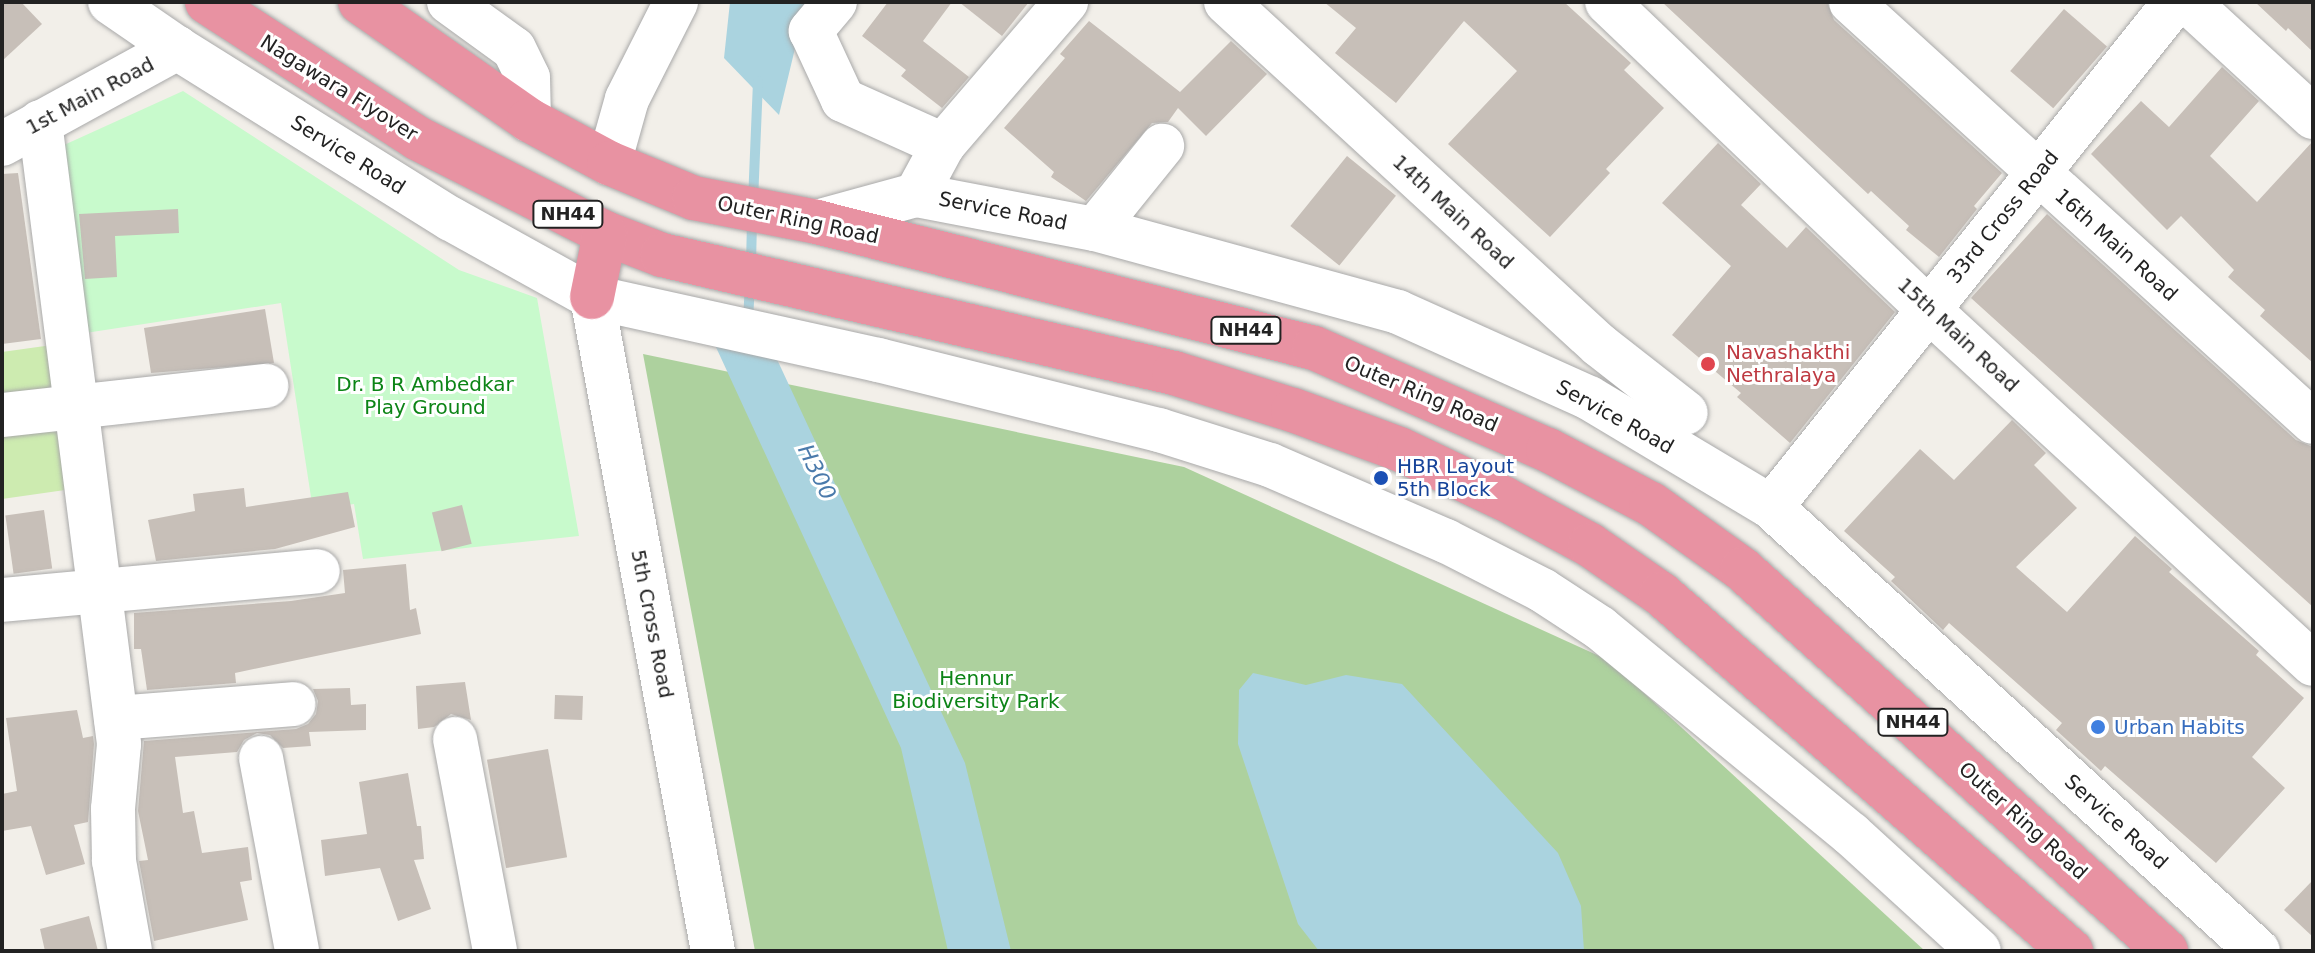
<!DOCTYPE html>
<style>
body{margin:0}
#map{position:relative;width:2315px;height:953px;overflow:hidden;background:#f2efe9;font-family:"DejaVu Sans",sans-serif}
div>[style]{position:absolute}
.grass>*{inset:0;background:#cdebb0}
.forest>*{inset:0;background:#add19e}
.park>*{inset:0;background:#c8facc}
.water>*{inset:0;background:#aad3df}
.stream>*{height:10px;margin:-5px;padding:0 5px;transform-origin:5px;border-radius:5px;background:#aad3df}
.building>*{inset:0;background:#c7bfb8;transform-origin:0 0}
.roads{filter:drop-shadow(0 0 2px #a9a9a9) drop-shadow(0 0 2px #a9a9a9)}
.minor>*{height:44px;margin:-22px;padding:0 22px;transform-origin:22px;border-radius:22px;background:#fff}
.highway>*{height:44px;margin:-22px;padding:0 22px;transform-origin:22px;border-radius:22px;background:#e892a2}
.dots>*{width:22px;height:22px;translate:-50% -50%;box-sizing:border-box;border:4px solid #fff;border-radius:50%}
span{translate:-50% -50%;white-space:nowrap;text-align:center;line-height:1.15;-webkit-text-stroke:6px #fff;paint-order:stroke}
.shield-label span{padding:2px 6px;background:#fff;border:2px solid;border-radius:6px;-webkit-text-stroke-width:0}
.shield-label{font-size:18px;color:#222;font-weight:700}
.street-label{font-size:20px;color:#222}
.health-label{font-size:20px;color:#be3a42}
.left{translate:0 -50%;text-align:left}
.park-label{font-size:20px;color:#0c8416}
.transit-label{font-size:20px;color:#164399}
.shop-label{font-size:20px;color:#366cbe}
.water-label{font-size:22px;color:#4a7aab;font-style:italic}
.frame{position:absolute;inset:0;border:4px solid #222;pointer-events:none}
</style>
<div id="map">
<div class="grass">
<i style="clip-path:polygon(52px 345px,72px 489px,2px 499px,2px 352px)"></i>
</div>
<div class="forest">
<i style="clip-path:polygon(643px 354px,1184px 467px,1608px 660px,1925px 951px,755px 951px)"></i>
</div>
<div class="park">
<i style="clip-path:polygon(183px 91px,459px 270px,537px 298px,579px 536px,363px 559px,354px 504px,313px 510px,281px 303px,79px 334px,64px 145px)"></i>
</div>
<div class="water">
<i style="clip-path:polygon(730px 2px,823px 2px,798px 36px,779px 115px,724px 58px)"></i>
<i style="clip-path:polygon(715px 345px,775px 355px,965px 763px,1011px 951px,948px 951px,901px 748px)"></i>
<i style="clip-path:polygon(1253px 673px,1306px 685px,1346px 675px,1402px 684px,1558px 853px,1581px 906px,1584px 951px,1319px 951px,1298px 924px,1238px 744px,1239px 690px)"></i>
</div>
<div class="stream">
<i style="left:753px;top:201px;width:120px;rotate:-87.6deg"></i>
<i style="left:751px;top:265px;width:44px;rotate:-88.7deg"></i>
<i style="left:748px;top:321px;width:36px;rotate:-87deg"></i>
</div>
<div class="building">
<i style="clip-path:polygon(2px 2px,21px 2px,42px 24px,2px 61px)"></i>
<i style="clip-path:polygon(888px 2px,952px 2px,923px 41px,969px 77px,942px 108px,901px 76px,906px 70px,862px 36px)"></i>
<i style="clip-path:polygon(959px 2px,1029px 2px,1002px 36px)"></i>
<i style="clip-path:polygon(1324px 2px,1564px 2px,1631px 63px,1624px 70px,1664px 108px,1606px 169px,1610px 173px,1550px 237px,1448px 144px,1517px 71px,1464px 21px,1396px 103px,1335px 53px,1356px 28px)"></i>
<i style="clip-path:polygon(1662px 2px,1827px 2px,1834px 20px,2002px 173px,1974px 206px,1977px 209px,1939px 257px,1906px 230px,1909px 226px,1871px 191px,1868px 194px)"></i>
<i style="clip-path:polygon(2255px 2px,2313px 2px,2313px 52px,2288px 28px,2286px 31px)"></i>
<i style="left:2064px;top:9px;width:57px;height:82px;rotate:41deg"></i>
<i style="clip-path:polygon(1089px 21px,1180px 92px,1231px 41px,1267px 74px,1206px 136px,1178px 108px,1168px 122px,1152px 123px,1086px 201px,1051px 177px,1054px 172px,1004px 128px,1065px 58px,1060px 54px)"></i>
<i style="clip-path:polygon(2222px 67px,2259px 101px,2210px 156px,2257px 202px,2313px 141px,2313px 363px,2260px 316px,2265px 310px,2228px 277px,2234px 270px,2181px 216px,2167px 230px,2091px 154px,2141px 101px,2169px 127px)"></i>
<i style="clip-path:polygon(1718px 143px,1761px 184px,1741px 205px,1787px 248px,1806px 227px,1895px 312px,1790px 443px,1737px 397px,1741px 393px,1672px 335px,1731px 266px,1662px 203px)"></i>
<i style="left:1347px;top:156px;width:63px;height:90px;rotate:39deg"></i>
<i style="clip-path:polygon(18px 173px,41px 339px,2px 344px,2px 174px)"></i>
<i style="clip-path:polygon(178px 209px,179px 233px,115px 236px,117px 277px,85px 279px,79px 214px)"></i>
<i style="clip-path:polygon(2047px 214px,2296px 440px,2313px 447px,2313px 607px,1971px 298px)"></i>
<i style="clip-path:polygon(265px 309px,274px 363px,151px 373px,144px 328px)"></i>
<i style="clip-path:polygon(2012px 420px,2046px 453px,2034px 465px,2077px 508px,2016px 567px,2067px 612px,2135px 536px,2172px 569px,2169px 572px,2259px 651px,2256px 655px,2304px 698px,2252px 757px,2285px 788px,2216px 863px,2105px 766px,2101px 771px,2056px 730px,2062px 723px,1949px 623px,1943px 630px,1891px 581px,1895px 577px,1844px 531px,1920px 449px,1954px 480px)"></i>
<i style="clip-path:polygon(244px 488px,246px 507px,348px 492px,355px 527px,275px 549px,156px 561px,148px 520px,195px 511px,193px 494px)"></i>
<i style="left:462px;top:505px;width:40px;height:31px;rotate:76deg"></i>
<i style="left:44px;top:510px;width:59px;height:39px;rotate:82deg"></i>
<i style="clip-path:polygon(406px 564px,410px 610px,416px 608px,421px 634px,235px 673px,236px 683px,147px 690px,141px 649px,134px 649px,134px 613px,291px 601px,345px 593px,343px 570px)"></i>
<i style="clip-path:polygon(465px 682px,471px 720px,451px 714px,434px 727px,418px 729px,416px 686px)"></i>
<i style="clip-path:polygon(350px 688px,351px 705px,366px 704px,366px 730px,309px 732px,311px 746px,283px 748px,270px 735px,257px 733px,244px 740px,237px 752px,175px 757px,183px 813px,194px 811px,202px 853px,248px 847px,252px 880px,240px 882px,248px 920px,154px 941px,139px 861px,148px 860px,138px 811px,144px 741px,296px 729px,308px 724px,316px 714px,318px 701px,313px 689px)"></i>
<i style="left:555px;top:695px;width:28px;height:24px;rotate:2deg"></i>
<i style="clip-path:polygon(77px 710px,83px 738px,93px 736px,94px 744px,88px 822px,74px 825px,85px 864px,46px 875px,31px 826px,2px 831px,2px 794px,17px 791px,6px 718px)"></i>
<i style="left:548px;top:749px;width:110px;height:62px;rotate:80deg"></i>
<i style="clip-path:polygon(408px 773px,417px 826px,421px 826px,424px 859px,414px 860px,431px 909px,398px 921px,380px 868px,325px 876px,321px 840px,367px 834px,359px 782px)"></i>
<i style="clip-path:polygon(2313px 880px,2313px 937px,2284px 910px)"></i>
<i style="clip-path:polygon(89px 916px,98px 951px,45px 951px,40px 929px)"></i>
</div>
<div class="roads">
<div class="minor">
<i style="left:110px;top:2px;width:81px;rotate:34.5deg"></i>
<i style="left:177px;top:48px;width:323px;rotate:32deg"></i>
<i style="left:451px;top:219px;width:161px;rotate:29deg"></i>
<i style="left:592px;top:297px;width:293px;rotate:12.4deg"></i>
<i style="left:878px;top:360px;width:290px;rotate:14deg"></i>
<i style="left:1159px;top:430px;width:116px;rotate:17.5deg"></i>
<i style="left:1270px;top:465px;width:192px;rotate:23.4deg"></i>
<i style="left:1446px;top:541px;width:108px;rotate:27deg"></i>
<i style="left:1542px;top:590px;width:69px;rotate:33.2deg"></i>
<i style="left:1600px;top:628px;width:325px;rotate:39.4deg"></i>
<i style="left:1851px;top:834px;width:173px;rotate:42.4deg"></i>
<i style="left:449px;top:2px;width:80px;rotate:35.9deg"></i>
<i style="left:514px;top:49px;width:32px;rotate:64deg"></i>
<i style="left:528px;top:78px;width:42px;rotate:88.6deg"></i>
<i style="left:835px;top:2px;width:38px;rotate:130deg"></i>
<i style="left:811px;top:31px;width:76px;rotate:65.1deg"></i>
<i style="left:843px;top:100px;width:110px;rotate:24.2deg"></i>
<i style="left:1226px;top:2px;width:507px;rotate:42.6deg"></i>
<i style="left:1599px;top:345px;width:110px;rotate:38deg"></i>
<i style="left:1607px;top:2px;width:446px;rotate:43.7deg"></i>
<i style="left:1929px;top:310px;width:522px;rotate:42.67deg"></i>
<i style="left:1851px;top:2px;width:624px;rotate:42.27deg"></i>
<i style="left:2188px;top:2px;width:170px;rotate:42.6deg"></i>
<i style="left:40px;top:122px;width:627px;rotate:82.76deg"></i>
<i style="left:119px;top:744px;width:65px;rotate:95.3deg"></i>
<i style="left:113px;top:809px;width:52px;rotate:88.9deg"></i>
<i style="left:114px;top:861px;width:91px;rotate:79.9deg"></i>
<i style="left:2px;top:144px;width:200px;rotate:-28.7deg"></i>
<i style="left:609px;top:163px;width:66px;rotate:-74.3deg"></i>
<i style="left:627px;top:99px;width:109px;rotate:-63.2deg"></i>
<i style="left:916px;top:195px;width:57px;rotate:-61.6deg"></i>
<i style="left:943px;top:145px;width:189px;rotate:-49.3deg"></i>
<i style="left:817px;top:222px;width:103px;rotate:-15.3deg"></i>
<i style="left:916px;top:195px;width:182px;rotate:10.8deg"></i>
<i style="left:1095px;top:229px;width:314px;rotate:15.3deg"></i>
<i style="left:1398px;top:312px;width:209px;rotate:24.2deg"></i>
<i style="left:1589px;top:398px;width:212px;rotate:30.9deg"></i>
<i style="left:1771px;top:507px;width:659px;rotate:42.36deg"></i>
<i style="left:1095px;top:229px;width:107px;rotate:-51.1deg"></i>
<i style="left:592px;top:297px;width:665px;rotate:79.52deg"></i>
<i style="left:2px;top:415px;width:266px;rotate:-6.3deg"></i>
<i style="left:1771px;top:507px;width:647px;rotate:-51.34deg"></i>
<i style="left:2px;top:600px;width:317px;rotate:-5.2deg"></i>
<i style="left:116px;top:718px;width:178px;rotate:-4.5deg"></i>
<i style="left:455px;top:739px;width:216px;rotate:79.3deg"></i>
<i style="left:261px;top:758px;width:196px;rotate:79.4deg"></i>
</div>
<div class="highway">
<i style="left:207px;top:2px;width:250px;rotate:32.9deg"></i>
<i style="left:417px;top:138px;width:211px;rotate:26.8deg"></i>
<i style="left:605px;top:233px;width:61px;rotate:21.1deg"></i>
<i style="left:662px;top:255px;width:525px;rotate:12.98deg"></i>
<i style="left:1174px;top:373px;width:125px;rotate:17.3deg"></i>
<i style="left:1293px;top:410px;width:113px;rotate:20.2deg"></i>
<i style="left:1399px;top:449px;width:117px;rotate:25.3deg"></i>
<i style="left:1505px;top:499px;width:97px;rotate:28.4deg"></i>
<i style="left:1590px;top:545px;width:86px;rotate:34.6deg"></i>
<i style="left:1661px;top:594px;width:544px;rotate:41.05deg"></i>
<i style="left:360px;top:2px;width:206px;rotate:34.9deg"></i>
<i style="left:529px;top:120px;width:91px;rotate:28.3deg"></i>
<i style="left:609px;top:163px;width:92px;rotate:22.4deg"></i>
<i style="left:694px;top:198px;width:125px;rotate:11deg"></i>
<i style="left:817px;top:222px;width:513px;rotate:14.23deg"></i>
<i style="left:1314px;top:348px;width:255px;rotate:23.6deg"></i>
<i style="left:1548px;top:450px;width:116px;rotate:27.7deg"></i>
<i style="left:1651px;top:504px;width:112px;rotate:35.5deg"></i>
<i style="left:1742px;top:569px;width:571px;rotate:42.02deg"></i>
<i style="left:592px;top:297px;width:65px;rotate:-78.5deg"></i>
</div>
</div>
<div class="dots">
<i style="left:1708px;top:364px;background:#e0444e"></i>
<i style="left:1381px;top:478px;background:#1a4fb4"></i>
<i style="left:2098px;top:727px;background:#3f7fe0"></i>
</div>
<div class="shield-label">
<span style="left:568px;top:214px">NH44</span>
<span style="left:1246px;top:330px">NH44</span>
<span style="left:1913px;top:722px">NH44</span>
</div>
<div class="street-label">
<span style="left:339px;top:88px;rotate:32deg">Nagawara Flyover</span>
<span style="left:90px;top:96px;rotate:-28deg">1st Main Road</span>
<span style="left:348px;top:155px;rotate:32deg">Service Road</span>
<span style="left:1003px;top:211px;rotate:11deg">Service Road</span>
<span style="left:1453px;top:212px;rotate:43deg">14th Main Road</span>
<span style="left:2003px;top:217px;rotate:-51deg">33rd Cross Road</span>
<span style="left:798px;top:220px;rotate:12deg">Outer Ring Road</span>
<span style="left:2116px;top:245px;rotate:42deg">16th Main Road</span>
<span style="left:1958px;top:335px;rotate:43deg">15th Main Road</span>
<span style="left:1421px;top:394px;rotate:23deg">Outer Ring Road</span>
<span style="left:1615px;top:417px;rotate:29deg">Service Road</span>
<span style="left:652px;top:624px;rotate:79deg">5th Cross Road</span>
<span style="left:2023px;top:821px;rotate:42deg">Outer Ring Road</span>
<span style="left:2116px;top:822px;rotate:42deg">Service Road</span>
</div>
<div class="health-label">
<span class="left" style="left:1726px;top:364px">Navashakthi<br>Nethralaya</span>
</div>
<div class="park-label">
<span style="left:425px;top:396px">Dr. B R Ambedkar<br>Play Ground</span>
<span style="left:976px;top:690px">Hennur<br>Biodiversity Park</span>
</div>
<div class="transit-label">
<span class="left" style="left:1397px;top:478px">HBR Layout<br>5th Block</span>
</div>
<div class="shop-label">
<span class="left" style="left:2114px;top:727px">Urban Habits</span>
</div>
<div class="water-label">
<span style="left:817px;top:472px;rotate:64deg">H300</span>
</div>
<div class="frame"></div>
</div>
